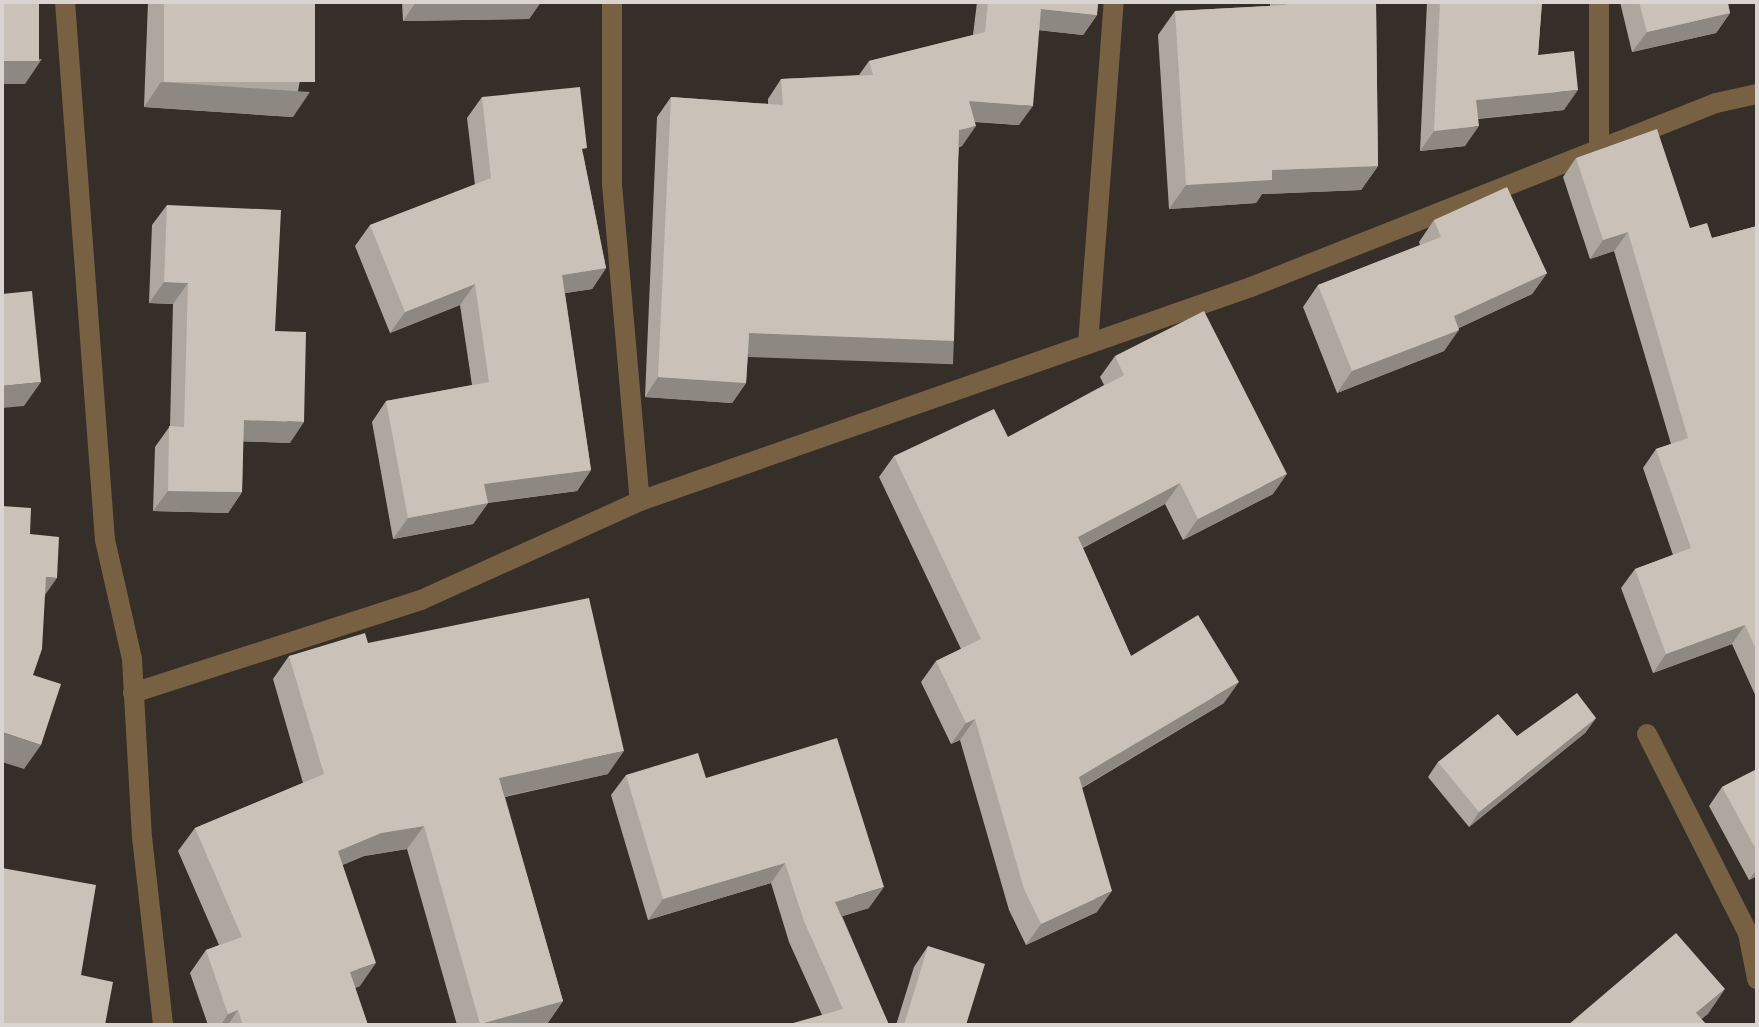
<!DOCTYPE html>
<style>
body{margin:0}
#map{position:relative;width:1759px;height:1027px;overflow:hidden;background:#362e28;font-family:"Titillium Web",sans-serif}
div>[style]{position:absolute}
.street>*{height:20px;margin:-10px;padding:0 10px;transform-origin:10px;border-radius:10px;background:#786043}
.wall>*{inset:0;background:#aea79f}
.shaded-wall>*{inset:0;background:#8d8882;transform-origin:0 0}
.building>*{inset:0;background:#cac2b9;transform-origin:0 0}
span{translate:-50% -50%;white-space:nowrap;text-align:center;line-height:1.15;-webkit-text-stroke:8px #2c241f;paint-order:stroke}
.frame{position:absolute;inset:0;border:4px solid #d9d4d0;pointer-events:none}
</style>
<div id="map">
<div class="street">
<i style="left:65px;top:2px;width:539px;rotate:85.75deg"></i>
<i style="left:105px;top:540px;width:122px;rotate:77.2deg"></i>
<i style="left:132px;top:659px;width:178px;rotate:86.8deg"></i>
<i style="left:142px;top:837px;width:189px;rotate:83.6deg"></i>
<i style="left:612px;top:2px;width:182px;rotate:90deg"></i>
<i style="left:612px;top:184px;width:318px;rotate:85deg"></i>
<i style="left:1599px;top:149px;width:147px;rotate:-90deg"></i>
<i style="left:1088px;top:344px;width:343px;rotate:-85.7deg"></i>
<i style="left:133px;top:693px;width:303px;rotate:-17.9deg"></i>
<i style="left:421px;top:600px;width:240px;rotate:-24.3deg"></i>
<i style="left:640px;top:501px;width:647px;rotate:-19.3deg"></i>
<i style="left:1251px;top:287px;width:500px;rotate:-21.59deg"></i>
<i style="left:1716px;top:103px;width:42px;rotate:-12.4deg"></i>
<i style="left:1647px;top:734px;width:223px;rotate:63.1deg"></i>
<i style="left:1748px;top:933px;width:47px;rotate:78.9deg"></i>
</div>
<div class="wall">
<i style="clip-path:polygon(148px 2px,315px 2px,293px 117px,144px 107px)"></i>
<i style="clip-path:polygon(402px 2px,541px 2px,529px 19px,403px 21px)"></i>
<i style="clip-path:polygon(977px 2px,1098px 2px,1097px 15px,1083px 35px,1039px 30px,1019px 125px,974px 122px,962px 146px,959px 147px,941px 361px,748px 354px,746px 383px,732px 403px,645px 397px,657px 117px,671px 97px,768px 104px,768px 99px,781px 79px,859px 75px,869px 61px,973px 35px)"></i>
<i style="clip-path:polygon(1270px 2px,1376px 2px,1378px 166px,1361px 190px,1262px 194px,1256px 203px,1169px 209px,1158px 35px,1175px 11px,1270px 6px)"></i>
<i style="clip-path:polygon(1427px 2px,1542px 2px,1538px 55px,1564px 110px,1478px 119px,1465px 146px,1420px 151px)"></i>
<i style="clip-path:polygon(1620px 2px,1728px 2px,1730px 13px,1716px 33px,1632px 52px)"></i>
<i style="clip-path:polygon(482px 97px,583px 154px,606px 268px,592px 289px,565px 293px,591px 470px,577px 491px,488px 503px,473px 524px,393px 539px,372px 422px,386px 401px,472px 385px,460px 305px,390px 333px,355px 246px,370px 225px,475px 185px,467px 118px)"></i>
<i style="clip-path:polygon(1576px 158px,1690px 228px,1712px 238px,1757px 226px,1757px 699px,1732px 644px,1653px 673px,1621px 588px,1635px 569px,1673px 555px,1643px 468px,1656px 449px,1671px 444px,1614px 251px,1590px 259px,1563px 177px)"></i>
<i style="clip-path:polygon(167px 205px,275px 331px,290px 443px,243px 441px,242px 492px,228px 513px,153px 511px,155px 447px,170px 426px,173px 304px,149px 303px,152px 225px)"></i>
<i style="clip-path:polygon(1434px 220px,1547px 273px,1532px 294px,1459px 328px,1444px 351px,1337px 393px,1303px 307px,1318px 285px,1420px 245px,1419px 242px)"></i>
<i style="clip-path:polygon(1115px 356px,1273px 494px,1183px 540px,1165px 504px,1083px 548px,1131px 656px,1224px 703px,1082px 788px,1097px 912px,1026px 945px,1009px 910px,960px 740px,951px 744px,921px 682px,936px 661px,961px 649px,879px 477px,894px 456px,1008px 437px,1104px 385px,1100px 377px)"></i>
<i style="clip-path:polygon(368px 643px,608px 774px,505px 797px,563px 1001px,547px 1024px,542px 1025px,457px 1025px,407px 849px,364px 856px,342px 865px,360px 986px,355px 988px,368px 1025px,208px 1025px,190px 973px,206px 950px,219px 945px,178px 851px,195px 828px,303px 783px,273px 679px,289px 656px)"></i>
<i style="clip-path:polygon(1596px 718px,1585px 733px,1469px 827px,1428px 777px,1438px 762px,1517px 736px)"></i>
<i style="clip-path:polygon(1757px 769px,1757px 876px,1749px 880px,1709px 806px,1722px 787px)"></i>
<i style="clip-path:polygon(626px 775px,706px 778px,869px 908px,842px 916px,889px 1025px,822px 1015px,789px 942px,771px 883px,648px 920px,611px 795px)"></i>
<i style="clip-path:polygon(928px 946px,966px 1025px,896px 1025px,914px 967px)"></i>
</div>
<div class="shaded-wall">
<i style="clip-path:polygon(416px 2px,541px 2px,529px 19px,403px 21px)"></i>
<i style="clip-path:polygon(1041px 9px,1097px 15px,1083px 35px,1027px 29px)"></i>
<i style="clip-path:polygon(1730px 13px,1716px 33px,1632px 52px,1647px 32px)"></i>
<i style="clip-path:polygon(42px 59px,25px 84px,2px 84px,2px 61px)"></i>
<i style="clip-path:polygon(161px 82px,310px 92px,293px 117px,144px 107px)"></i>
<i style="clip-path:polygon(1578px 90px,1564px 110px,1462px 120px,1476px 100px)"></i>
<i style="clip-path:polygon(969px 101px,1033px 106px,1019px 125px,955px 120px)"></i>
<i style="clip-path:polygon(976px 126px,962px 146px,945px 150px,959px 130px)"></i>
<i style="clip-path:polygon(1479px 126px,1465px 146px,1420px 151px,1434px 131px)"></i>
<i style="clip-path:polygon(1378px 166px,1361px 190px,1262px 194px,1256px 203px,1169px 209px,1186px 185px,1272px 170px)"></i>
<i style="clip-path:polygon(1628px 232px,1614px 251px,1590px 259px,1603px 240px)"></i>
<i style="clip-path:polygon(606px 268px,592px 289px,547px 296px,562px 275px)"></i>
<i style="clip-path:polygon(1547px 273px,1532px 294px,1439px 337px,1454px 316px)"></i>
<i style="clip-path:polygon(164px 282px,188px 283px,173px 304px,149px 303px)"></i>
<i style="clip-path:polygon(475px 284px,460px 305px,390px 333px,405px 312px)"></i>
<i style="clip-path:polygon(1459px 330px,1444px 351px,1337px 393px,1352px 371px)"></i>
<i style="left:749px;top:333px;width:205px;height:24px;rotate:2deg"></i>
<i style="clip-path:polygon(658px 377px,746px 383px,732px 403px,645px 397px)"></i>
<i style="clip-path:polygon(41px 382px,24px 406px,2px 408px,2px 386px)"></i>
<i style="clip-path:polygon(244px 420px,304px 422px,290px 443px,229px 441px)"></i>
<i style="clip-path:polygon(591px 470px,577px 491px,470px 505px,484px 484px)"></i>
<i style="clip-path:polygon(1287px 474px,1273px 494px,1183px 540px,1198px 519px)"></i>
<i style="clip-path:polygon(1180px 483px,1165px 504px,1063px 558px,1078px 537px)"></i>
<i style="clip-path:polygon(168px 491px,242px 492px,228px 513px,153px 511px)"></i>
<i style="clip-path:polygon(488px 503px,473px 524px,393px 539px,408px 518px)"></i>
<i style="clip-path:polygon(46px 577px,57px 578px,40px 602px)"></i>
<i style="clip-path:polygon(1745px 625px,1732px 644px,1653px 673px,1666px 654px)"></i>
<i style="clip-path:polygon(1239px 682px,1224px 703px,1064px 798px,1079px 777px)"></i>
<i style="clip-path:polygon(1596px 718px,1585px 733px,1469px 827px,1479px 812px)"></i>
<i style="clip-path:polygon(975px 719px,960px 740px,951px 744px,966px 723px)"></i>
<i style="clip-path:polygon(2px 732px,41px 745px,24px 769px,2px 762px)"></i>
<i style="clip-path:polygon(624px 751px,608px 774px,483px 801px,499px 778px)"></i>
<i style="clip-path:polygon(424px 826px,407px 849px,364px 856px,322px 874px,338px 851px,381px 833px)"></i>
<i style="clip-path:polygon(785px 863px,771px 883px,648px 920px,663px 899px)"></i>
<i style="clip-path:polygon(1757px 869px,1757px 876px,1749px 880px)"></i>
<i style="clip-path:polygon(884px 887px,869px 908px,821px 923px,835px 902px)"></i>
<i style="clip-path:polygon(1112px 891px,1097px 912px,1026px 945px,1041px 924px)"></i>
<i style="clip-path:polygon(376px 963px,360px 986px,334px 995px,350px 972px)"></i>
<i style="clip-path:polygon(1725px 989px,1708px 1014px,1694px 1025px,1696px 1013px)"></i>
<i style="clip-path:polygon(563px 1001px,547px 1024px,542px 1025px,479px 1025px,480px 1024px)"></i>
<i style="clip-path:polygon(238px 1010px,228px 1025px,221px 1025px,228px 1014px)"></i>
</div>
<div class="building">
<i style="left:2px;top:2px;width:37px;height:59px"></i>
<i style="left:164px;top:2px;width:151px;height:80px"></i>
<i style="clip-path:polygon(988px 2px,1098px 2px,1097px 15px,1041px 9px,1033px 106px,969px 101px,976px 126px,959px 130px,954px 341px,749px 333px,746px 383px,658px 377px,671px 97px,783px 105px,781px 79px,873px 75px,869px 61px,985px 32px)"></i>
<i style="clip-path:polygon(1286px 2px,1376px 2px,1378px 166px,1272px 170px,1272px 180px,1186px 185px,1175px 11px,1286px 5px)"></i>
<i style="clip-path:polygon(1440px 2px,1542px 2px,1538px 55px,1574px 51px,1578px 90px,1476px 100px,1479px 126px,1434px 131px)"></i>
<i style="clip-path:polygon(1639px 2px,1727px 2px,1730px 13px,1647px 32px)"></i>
<i style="clip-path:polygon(580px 87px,587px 148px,582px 149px,606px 268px,562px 275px,591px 470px,484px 484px,488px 503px,408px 518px,386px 401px,489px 382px,475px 284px,405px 312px,370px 225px,491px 178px,482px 97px)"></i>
<i style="clip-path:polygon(1657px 129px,1690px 228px,1707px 223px,1712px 238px,1757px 226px,1757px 651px,1745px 625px,1666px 654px,1635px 569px,1691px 548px,1656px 449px,1688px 438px,1628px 232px,1603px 240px,1576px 158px)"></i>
<i style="clip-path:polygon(1507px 187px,1547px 273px,1454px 316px,1459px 330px,1352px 371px,1318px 285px,1441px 237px,1434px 220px)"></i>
<i style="clip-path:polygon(167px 205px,281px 210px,275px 331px,306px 332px,304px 422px,244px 420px,242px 492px,168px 491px,169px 426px,184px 427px,188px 283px,164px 282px)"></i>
<i style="clip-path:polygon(32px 291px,41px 382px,2px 386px,2px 294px)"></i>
<i style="clip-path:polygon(1204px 311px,1287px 474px,1198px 519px,1180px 483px,1078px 537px,1131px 656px,1198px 615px,1239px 682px,1079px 777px,1112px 891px,1041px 924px,1024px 889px,975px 719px,966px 723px,936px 661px,981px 639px,894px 456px,994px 409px,1008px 437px,1124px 375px,1115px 356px)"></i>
<i style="clip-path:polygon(2px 506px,31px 508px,30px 534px,59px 537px,57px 578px,46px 577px,42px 649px,33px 675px,61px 684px,41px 745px,2px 732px)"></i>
<i style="clip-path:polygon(589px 598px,624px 751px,499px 778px,563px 1001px,480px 1024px,424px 826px,381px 833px,338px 851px,376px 963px,350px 972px,368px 1025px,243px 1025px,238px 1010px,228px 1014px,206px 950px,242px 937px,195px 828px,324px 774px,289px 656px,365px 633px,368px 643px)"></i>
<i style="clip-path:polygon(1577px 693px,1596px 718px,1479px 812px,1438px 762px,1498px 714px,1517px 736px)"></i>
<i style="clip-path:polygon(837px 738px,884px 887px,835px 902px,889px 1025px,786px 1025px,843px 1009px,804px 921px,785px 863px,663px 899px,626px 775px,698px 753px,706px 778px)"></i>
<i style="clip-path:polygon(1757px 769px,1757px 851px,1722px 787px)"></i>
<i style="clip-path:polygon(2px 868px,96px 885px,81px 975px,113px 982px,105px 1025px,2px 1025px)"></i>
<i style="clip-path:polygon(1676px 933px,1725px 989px,1696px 1013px,1707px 1025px,1568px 1025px)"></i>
<i style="clip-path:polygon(928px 946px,985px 964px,966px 1025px,904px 1025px)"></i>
</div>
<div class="frame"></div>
</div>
